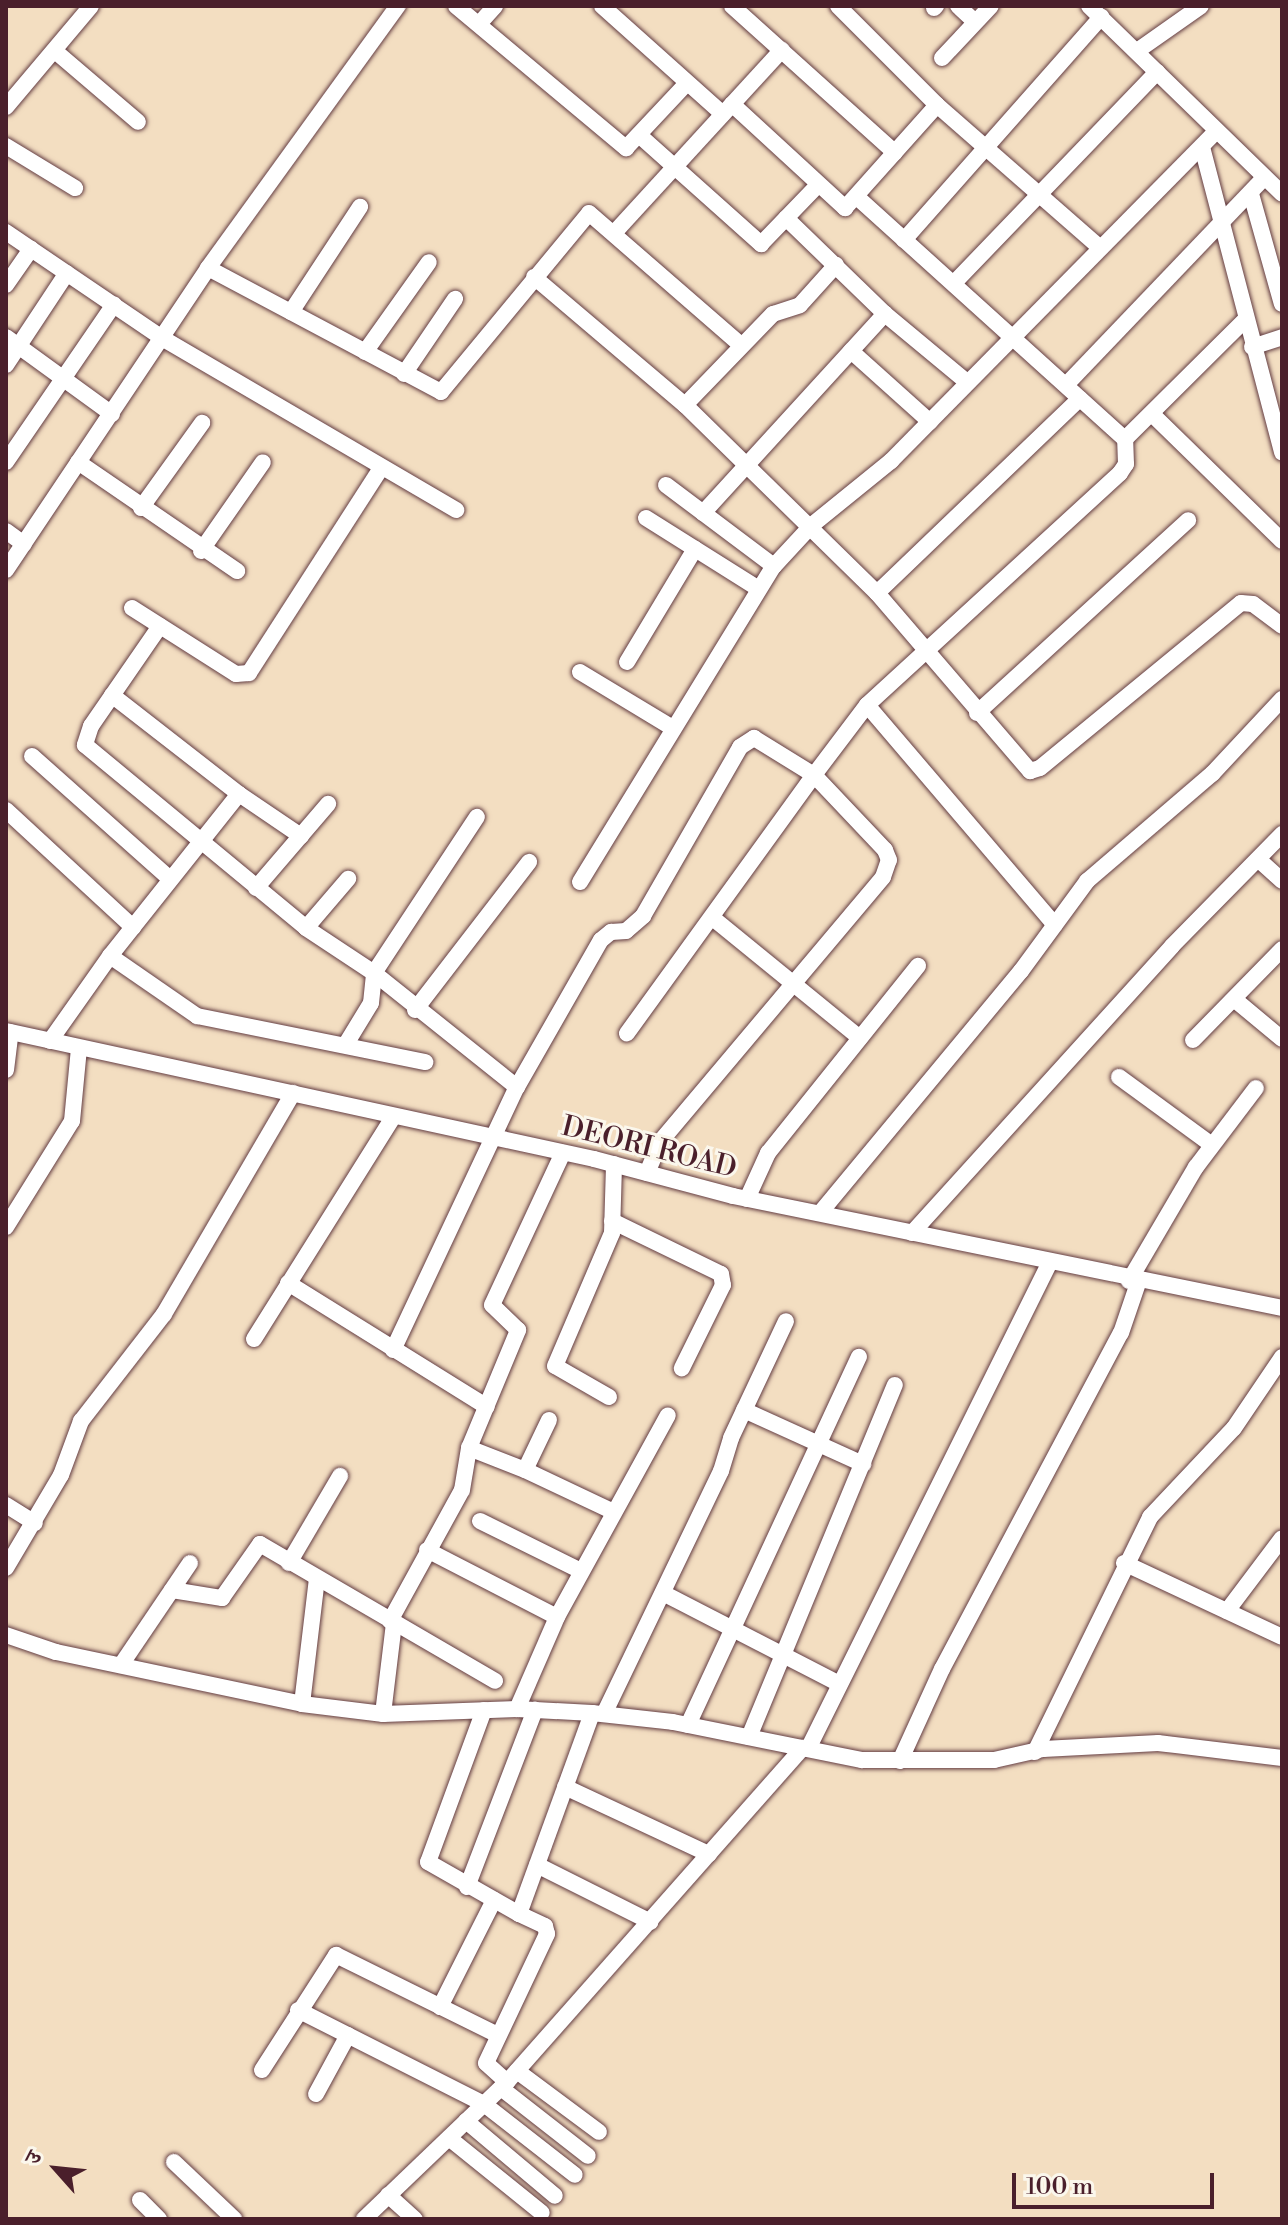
<!DOCTYPE html>
<meta charset="utf-8">
<style>
body{margin:0}
#map{position:relative;width:1288px;height:2225px;overflow:hidden;background:#f3dec1;font-family:"Libre Bodoni","Noto Serif Devanagari",serif}
div>[style]{position:absolute}
.roads{filter:drop-shadow(0 0 2px #633c42) drop-shadow(0 0 2px #633c42)}
.minor>*{height:16px;margin:-8px;padding:0 8px;transform-origin:8px;border-radius:8px;background:#fff}
span{translate:-50% -50%;white-space:nowrap;text-align:center;line-height:1.15;-webkit-text-stroke:6px #fbf7ec;paint-order:stroke}
.street-label{font-size:28px;color:#4a1f2b}
.frame{position:absolute;inset:0;border:8px solid #4a1f2b;pointer-events:none}
.north{position:absolute;left:16px;top:2129px;width:80px;height:80px;-webkit-text-stroke:6px #fbf7ec;paint-order:stroke;rotate:297deg;font-size:22px;font-weight:700;line-height:32px;text-align:center;color:#4a1f2b}
.north::after{content:'';display:block;margin:auto;width:28px;height:36px;background:#4a1f2b;clip-path:polygon(50% 0,100% 100%,50% 72%,0 100%)}
.scale{position:absolute;left:1012px;top:2173px;width:202px;height:36px;box-sizing:border-box;border:4px solid #4a1f2b;border-top:0;padding-left:10px;font-size:24px;line-height:28px;white-space:nowrap;color:#4a1f2b;-webkit-text-stroke:6px #fbf7ec;paint-order:stroke}
</style>
<div id="map">
<div class="roads">
<div class="minor">
<i style="left:456px;top:6px;width:222px;rotate:39.9deg"></i>
<i style="left:626px;top:148px;width:89px;rotate:-46.8deg"></i>
<i style="left:602px;top:6px;width:162px;rotate:41.8deg"></i>
<i style="left:732px;top:6px;width:219px;rotate:42deg"></i>
<i style="left:838px;top:6px;width:140px;rotate:45deg"></i>
<i style="left:937px;top:105px;width:214px;rotate:41.2deg"></i>
<i style="left:958px;top:6px;width:23px;rotate:43deg"></i>
<i style="left:1089px;top:6px;width:269px;rotate:44.2deg"></i>
<i style="left:934px;top:8px;width:3px;rotate:-45deg"></i>
<i style="left:479px;top:24px;width:24px;rotate:-48deg"></i>
<i style="left:55px;top:51px;width:109px;rotate:40.5deg"></i>
<i style="left:1137px;top:51px;width:78px;rotate:-35.1deg"></i>
<i style="left:942px;top:58px;width:71px;rotate:-46.7deg"></i>
<i style="left:732px;top:104px;width:154px;rotate:42.6deg"></i>
<i style="left:845px;top:208px;width:138px;rotate:-48.2deg"></i>
<i style="left:6px;top:107px;width:132px;rotate:-49.9deg"></i>
<i style="left:639px;top:135px;width:164px;rotate:41.8deg"></i>
<i style="left:761px;top:244px;width:82px;rotate:-46deg"></i>
<i style="left:6px;top:146px;width:81px;rotate:31.3deg"></i>
<i style="left:1202px;top:147px;width:316px;rotate:75.3deg"></i>
<i style="left:1251px;top:194px;width:114px;rotate:74.3deg"></i>
<i style="left:858px;top:198px;width:360px;rotate:42.1deg"></i>
<i style="left:1125px;top:439px;width:168px;rotate:-44.8deg"></i>
<i style="left:786px;top:218px;width:138px;rotate:44.1deg"></i>
<i style="left:885px;top:314px;width:107px;rotate:39.7deg"></i>
<i style="left:6px;top:232px;width:189px;rotate:34.2deg"></i>
<i style="left:162px;top:338px;width:341px;rotate:30.3deg"></i>
<i style="left:615px;top:232px;width:247px;rotate:-47.5deg"></i>
<i style="left:904px;top:240px;width:298px;rotate:-48.5deg"></i>
<i style="left:208px;top:268px;width:264px;rotate:28deg"></i>
<i style="left:441px;top:392px;width:232px;rotate:-50.4deg"></i>
<i style="left:589px;top:213px;width:201px;rotate:41deg"></i>
<i style="left:534px;top:277px;width:198px;rotate:40.3deg"></i>
<i style="left:685px;top:405px;width:127px;rotate:-46deg"></i>
<i style="left:773px;top:314px;width:28px;rotate:-18deg"></i>
<i style="left:800px;top:305px;width:54px;rotate:-48deg"></i>
<i style="left:954px;top:283px;width:293px;rotate:-46.1deg"></i>
<i style="left:6px;top:285px;width:44px;rotate:-55.2deg"></i>
<i style="left:291px;top:312px;width:126px;rotate:-56.7deg"></i>
<i style="left:6px;top:337px;width:131px;rotate:36deg"></i>
<i style="left:1252px;top:347px;width:32px;rotate:-18deg"></i>
<i style="left:851px;top:351px;width:106px;rotate:41.9deg"></i>
<i style="left:365px;top:352px;width:110px;rotate:-54.6deg"></i>
<i style="left:6px;top:365px;width:110px;rotate:-56.5deg"></i>
<i style="left:404px;top:374px;width:91px;rotate:-55.8deg"></i>
<i style="left:1066px;top:385px;width:286px;rotate:-46.3deg"></i>
<i style="left:685px;top:405px;width:269px;rotate:44.4deg"></i>
<i style="left:877px;top:593px;width:235px;rotate:49.3deg"></i>
<i style="left:1030px;top:771px;width:10px;rotate:-17deg"></i>
<i style="left:1040px;top:768px;width:260px;rotate:-39.4deg"></i>
<i style="left:1241px;top:603px;width:12px;rotate:5deg"></i>
<i style="left:1253px;top:604px;width:36px;rotate:37deg"></i>
<i style="left:1153px;top:415px;width:180px;rotate:44.3deg"></i>
<i style="left:6px;top:462px;width:191px;rotate:-55.6deg"></i>
<i style="left:78px;top:462px;width:193px;rotate:34.4deg"></i>
<i style="left:666px;top:485px;width:135px;rotate:36.9deg"></i>
<i style="left:141px;top:508px;width:105px;rotate:-54.3deg"></i>
<i style="left:703px;top:513px;width:270px;rotate:-47.6deg"></i>
<i style="left:646px;top:518px;width:131px;rotate:32.2deg"></i>
<i style="left:6px;top:531px;width:22px;rotate:36deg"></i>
<i style="left:201px;top:551px;width:108px;rotate:-55.1deg"></i>
<i style="left:6px;top:570px;width:363px;rotate:-56.2deg"></i>
<i style="left:208px;top:268px;width:324px;rotate:-54.1deg"></i>
<i style="left:877px;top:593px;width:281px;rotate:-43.8deg"></i>
<i style="left:132px;top:608px;width:123px;rotate:32.4deg"></i>
<i style="left:236px;top:674px;width:13px;rotate:-4deg"></i>
<i style="left:249px;top:673px;width:244px;rotate:-57.2deg"></i>
<i style="left:160px;top:626px;width:121px;rotate:124.6deg"></i>
<i style="left:91px;top:726px;width:20px;rotate:108deg"></i>
<i style="left:85px;top:745px;width:287px;rotate:39.6deg"></i>
<i style="left:306px;top:928px;width:82px;rotate:33.5deg"></i>
<i style="left:374px;top:973px;width:187px;rotate:-56.6deg"></i>
<i style="left:627px;top:662px;width:132px;rotate:-59deg"></i>
<i style="left:580px;top:672px;width:109px;rotate:31.1deg"></i>
<i style="left:867px;top:705px;width:343px;rotate:-42.5deg"></i>
<i style="left:1120px;top:473px;width:11px;rotate:-56deg"></i>
<i style="left:1126px;top:464px;width:25px;rotate:-92deg"></i>
<i style="left:977px;top:713px;width:286px;rotate:-42.4deg"></i>
<i style="left:32px;top:756px;width:185px;rotate:41.7deg"></i>
<i style="left:239px;top:794px;width:75px;rotate:34.1deg"></i>
<i style="left:6px;top:810px;width:173px;rotate:42.7deg"></i>
<i style="left:1259px;top:860px;width:31px;rotate:42deg"></i>
<i style="left:580px;top:882px;width:371px;rotate:-58.5deg"></i>
<i style="left:774px;top:566px;width:56px;rotate:-47.2deg"></i>
<i style="left:812px;top:525px;width:102px;rotate:-39deg"></i>
<i style="left:891px;top:461px;width:462px;rotate:-45.4deg"></i>
<i style="left:256px;top:888px;width:111px;rotate:-49.4deg"></i>
<i style="left:714px;top:919px;width:188px;rotate:39.2deg"></i>
<i style="left:306px;top:928px;width:65px;rotate:-49.4deg"></i>
<i style="left:110px;top:956px;width:106px;rotate:34.6deg"></i>
<i style="left:197px;top:1016px;width:233px;rotate:11.4deg"></i>
<i style="left:374px;top:973px;width:183px;rotate:38.6deg"></i>
<i style="left:1234px;top:999px;width:62px;rotate:39.8deg"></i>
<i style="left:415px;top:1010px;width:187px;rotate:-52.4deg"></i>
<i style="left:6px;top:1031px;width:602px;rotate:12.28deg"></i>
<i style="left:594px;top:1159px;width:144px;rotate:14.9deg"></i>
<i style="left:733px;top:1196px;width:560px;rotate:11.53deg"></i>
<i style="left:1193px;top:1040px;width:127px;rotate:-45.6deg"></i>
<i style="left:50px;top:1041px;width:104px;rotate:-54.8deg"></i>
<i style="left:110px;top:956px;width:207px;rotate:-51.5deg"></i>
<i style="left:239px;top:794px;width:161px;rotate:-142.1deg"></i>
<i style="left:346px;top:1044px;width:48px;rotate:-58.6deg"></i>
<i style="left:371px;top:1003px;width:30px;rotate:-84deg"></i>
<i style="left:6px;top:1070px;width:38px;rotate:-83deg"></i>
<i style="left:1119px;top:1077px;width:115px;rotate:36.2deg"></i>
<i style="left:647px;top:1173px;width:34px;rotate:-67deg"></i>
<i style="left:660px;top:1142px;width:346px;rotate:-49.9deg"></i>
<i style="left:883px;top:877px;width:18px;rotate:-71deg"></i>
<i style="left:889px;top:860px;width:11px;rotate:-112deg"></i>
<i style="left:885px;top:850px;width:103px;rotate:-133.4deg"></i>
<i style="left:814px;top:775px;width:88px;rotate:-52.9deg"></i>
<i style="left:867px;top:705px;width:289px;rotate:49.5deg"></i>
<i style="left:747px;top:1199px;width:51px;rotate:-65.5deg"></i>
<i style="left:768px;top:1153px;width:240px;rotate:-51.3deg"></i>
<i style="left:820px;top:1213px;width:315px;rotate:-50.3deg"></i>
<i style="left:1021px;top:971px;width:112px;rotate:-53.7deg"></i>
<i style="left:1087px;top:881px;width:165px;rotate:-40.6deg"></i>
<i style="left:1212px;top:774px;width:103px;rotate:-47deg"></i>
<i style="left:612px;top:1221px;width:121px;rotate:25.9deg"></i>
<i style="left:721px;top:1274px;width:11px;rotate:80deg"></i>
<i style="left:723px;top:1285px;width:93px;rotate:116.3deg"></i>
<i style="left:6px;top:1227px;width:125px;rotate:-58.1deg"></i>
<i style="left:72px;top:1121px;width:73px;rotate:-84.5deg"></i>
<i style="left:912px;top:1233px;width:387px;rotate:-47.8deg"></i>
<i style="left:1172px;top:946px;width:157px;rotate:-45.5deg"></i>
<i style="left:1129px;top:1281px;width:132px;rotate:-59.6deg"></i>
<i style="left:1196px;top:1167px;width:99px;rotate:-52.8deg"></i>
<i style="left:288px;top:1283px;width:234px;rotate:31.9deg"></i>
<i style="left:254px;top:1339px;width:262px;rotate:-57.9deg"></i>
<i style="left:393px;top:1350px;width:291px;rotate:-64.8deg"></i>
<i style="left:517px;top:1087px;width:169px;rotate:-60.3deg"></i>
<i style="left:601px;top:940px;width:13px;rotate:-39deg"></i>
<i style="left:611px;top:932px;width:15px;rotate:-4deg"></i>
<i style="left:626px;top:931px;width:23px;rotate:-41deg"></i>
<i style="left:643px;top:916px;width:195px;rotate:-60.1deg"></i>
<i style="left:740px;top:747px;width:17px;rotate:-33deg"></i>
<i style="left:754px;top:738px;width:70px;rotate:31.7deg"></i>
<i style="left:814px;top:775px;width:319px;rotate:125.9deg"></i>
<i style="left:609px;top:1397px;width:62px;rotate:-150.1deg"></i>
<i style="left:555px;top:1366px;width:145px;rotate:-66.8deg"></i>
<i style="left:612px;top:1233px;width:69px;rotate:-88.3deg"></i>
<i style="left:744px;top:1410px;width:131px;rotate:24.4deg"></i>
<i style="left:549px;top:1420px;width:55px;rotate:115.6deg"></i>
<i style="left:525px;top:1470px;width:60px;rotate:-158.6deg"></i>
<i style="left:469px;top:1448px;width:128px;rotate:-67.4deg"></i>
<i style="left:518px;top:1330px;width:36px;rotate:-136deg"></i>
<i style="left:492px;top:1305px;width:168px;rotate:-65deg"></i>
<i style="left:525px;top:1470px;width:98px;rotate:25.3deg"></i>
<i style="left:6px;top:1505px;width:34px;rotate:32deg"></i>
<i style="left:480px;top:1521px;width:113px;rotate:26.3deg"></i>
<i style="left:427px;top:1550px;width:146px;rotate:27.3deg"></i>
<i style="left:289px;top:1563px;width:101px;rotate:-59.6deg"></i>
<i style="left:1124px;top:1563px;width:174px;rotate:25.1deg"></i>
<i style="left:6px;top:1568px;width:108px;rotate:-59.4deg"></i>
<i style="left:61px;top:1475px;width:58px;rotate:-69.7deg"></i>
<i style="left:81px;top:1421px;width:135px;rotate:-52.2deg"></i>
<i style="left:164px;top:1314px;width:256px;rotate:-59.7deg"></i>
<i style="left:172px;top:1590px;width:51px;rotate:9.1deg"></i>
<i style="left:222px;top:1598px;width:66px;rotate:-54.9deg"></i>
<i style="left:260px;top:1544px;width:272px;rotate:30.2deg"></i>
<i style="left:663px;top:1593px;width:198px;rotate:27.3deg"></i>
<i style="left:1227px;top:1611px;width:91px;rotate:-53deg"></i>
<i style="left:390px;top:1621px;width:149px;rotate:-61.2deg"></i>
<i style="left:462px;top:1490px;width:43px;rotate:-80.5deg"></i>
<i style="left:6px;top:1635px;width:53px;rotate:18.8deg"></i>
<i style="left:56px;top:1652px;width:251px;rotate:11.9deg"></i>
<i style="left:302px;top:1704px;width:82px;rotate:7deg"></i>
<i style="left:383px;top:1714px;width:134px;rotate:-2.1deg"></i>
<i style="left:517px;top:1709px;width:75px;rotate:3.1deg"></i>
<i style="left:592px;top:1713px;width:81px;rotate:6.3deg"></i>
<i style="left:673px;top:1722px;width:193px;rotate:11.4deg"></i>
<i style="left:862px;top:1760px;width:132px"></i>
<i style="left:994px;top:1760px;width:50px;rotate:-12.7deg"></i>
<i style="left:1043px;top:1749px;width:115px;rotate:-3deg"></i>
<i style="left:1158px;top:1743px;width:125px;rotate:6.9deg"></i>
<i style="left:121px;top:1665px;width:123px;rotate:-55.9deg"></i>
<i style="left:302px;top:1704px;width:126px;rotate:-83.2deg"></i>
<i style="left:517px;top:1709px;width:100px;rotate:-66.5deg"></i>
<i style="left:557px;top:1617px;width:230px;rotate:-61.2deg"></i>
<i style="left:484px;top:1710px;width:162px;rotate:110.2deg"></i>
<i style="left:428px;top:1862px;width:105px;rotate:29.7deg"></i>
<i style="left:383px;top:1714px;width:92px;rotate:-83.1deg"></i>
<i style="left:604px;top:1714px;width:270px;rotate:-64.3deg"></i>
<i style="left:721px;top:1471px;width:34px;rotate:-73deg"></i>
<i style="left:731px;top:1438px;width:129px;rotate:-64.8deg"></i>
<i style="left:688px;top:1725px;width:406px;rotate:-65.1deg"></i>
<i style="left:749px;top:1737px;width:381px;rotate:-67.5deg"></i>
<i style="left:808px;top:1749px;width:542px;rotate:-63.58deg"></i>
<i style="left:1035px;top:1752px;width:262px;rotate:-63.9deg"></i>
<i style="left:1150px;top:1517px;width:122px;rotate:-46.7deg"></i>
<i style="left:1234px;top:1428px;width:86px;rotate:-55.9deg"></i>
<i style="left:900px;top:1761px;width:101px;rotate:-65.5deg"></i>
<i style="left:942px;top:1669px;width:381px;rotate:-62deg"></i>
<i style="left:1121px;top:1333px;width:53px;rotate:-71.2deg"></i>
<i style="left:565px;top:1787px;width:159px;rotate:25deg"></i>
<i style="left:537px;top:1865px;width:127px;rotate:26.6deg"></i>
<i style="left:467px;top:1887px;width:190px;rotate:-69deg"></i>
<i style="left:440px;top:2007px;width:120px;rotate:-63.2deg"></i>
<i style="left:298px;top:2010px;width:208px;rotate:26.8deg"></i>
<i style="left:484px;top:2104px;width:115px;rotate:38deg"></i>
<i style="left:262px;top:2070px;width:137px;rotate:-57.2deg"></i>
<i style="left:336px;top:1955px;width:178px;rotate:26.3deg"></i>
<i style="left:517px;top:2071px;width:102px;rotate:36.6deg"></i>
<i style="left:507px;top:2082px;width:28px;rotate:-138deg"></i>
<i style="left:486px;top:2063px;width:143px;rotate:-64.7deg"></i>
<i style="left:547px;top:1934px;width:8px;rotate:-104deg"></i>
<i style="left:545px;top:1926px;width:29px;rotate:-155deg"></i>
<i style="left:519px;top:1914px;width:214px;rotate:-70deg"></i>
<i style="left:501px;top:2088px;width:110px;rotate:38deg"></i>
<i style="left:316px;top:2094px;width:67px;rotate:-61.5deg"></i>
<i style="left:466px;top:2121px;width:116px;rotate:40.1deg"></i>
<i style="left:449px;top:2138px;width:119px;rotate:38.9deg"></i>
<i style="left:174px;top:2162px;width:83px;rotate:43.5deg"></i>
<i style="left:388px;top:2195px;width:36px;rotate:42deg"></i>
<i style="left:140px;top:2200px;width:27px;rotate:45deg"></i>
<i style="left:364px;top:2219px;width:198px;rotate:-43.8deg"></i>
<i style="left:507px;top:2082px;width:446px;rotate:-48.5deg"></i>
</div>
</div>
<div class="street-label">
<span style="left:649px;top:1148px;rotate:14deg">DEORI ROAD</span>
</div>
<div class="frame"></div>
<div class="north">उ</div>
<div class="scale">100 m</div>
</div>
